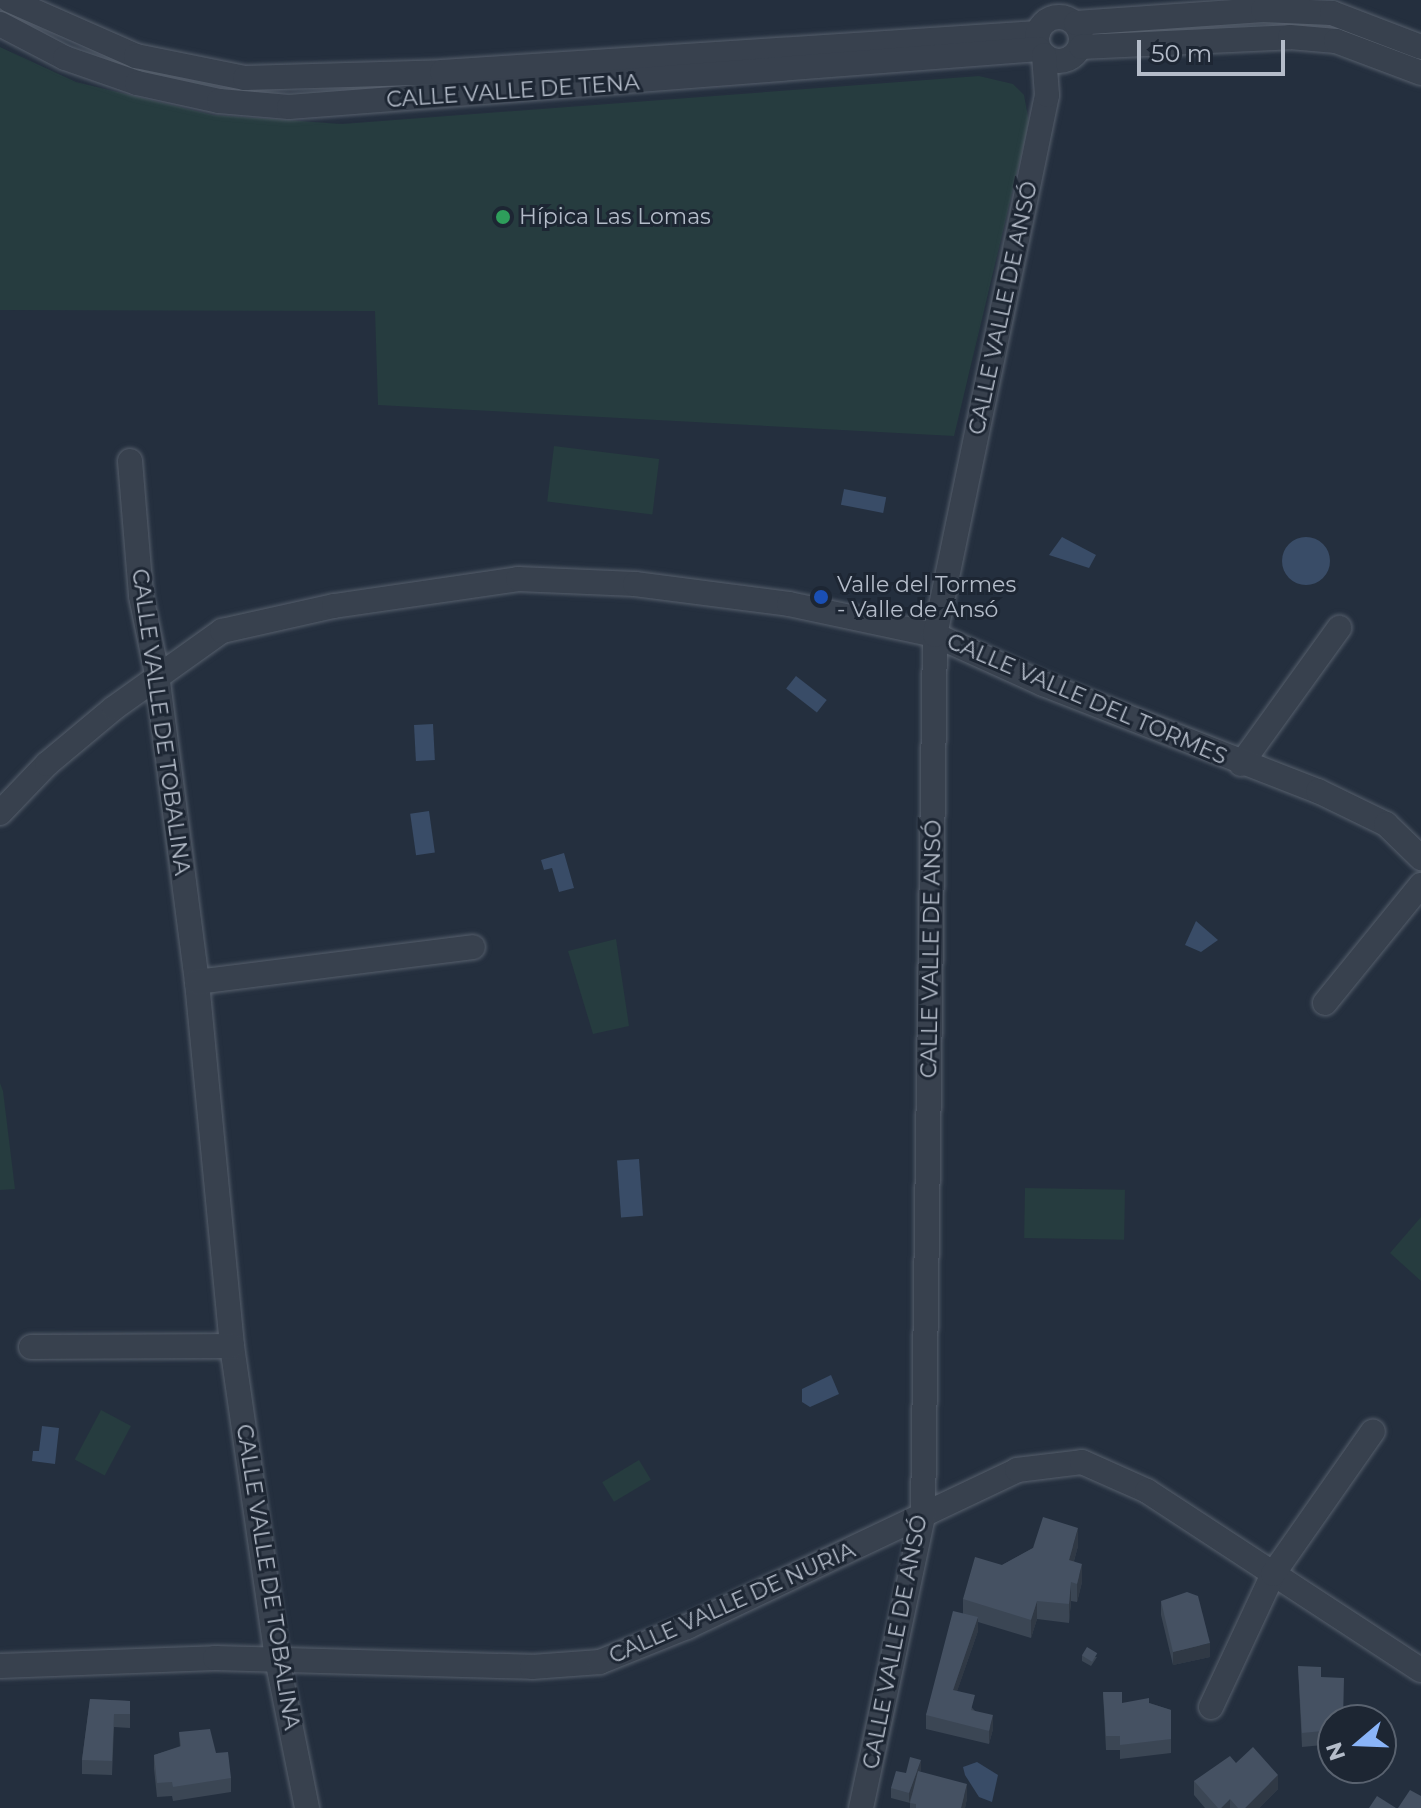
<!DOCTYPE html>
<meta charset="utf-8">
<style>
body{margin:0}
#map{position:relative;width:1421px;height:1808px;overflow:hidden;background:#242f3e;font-family:Montserrat,sans-serif}
div>[style]{position:absolute}
.green>*{inset:0;background:#263c3f;transform-origin:0 0}
.water>*{inset:0;background:#394c67;transform-origin:0 0}
.round{border-radius:50%}
.roads{filter:drop-shadow(0 0 2px #565f6c) drop-shadow(0 0 2px #565f6c)}
.minor>*{height:24px;margin:-12px;padding:0 12px;transform-origin:12px;border-radius:12px;background:#38414e}
.minor>.ring{margin:-12px;padding:0;box-sizing:content-box;background:none;border:24px solid #38414e;border-radius:50%}
.wall>*{inset:0;background:#3b4654}
.shaded-wall>*{inset:0;background:#303945}
.building>*{inset:0;background:#455162;transform-origin:0 0}
.dots>*{width:22px;height:22px;translate:-50% -50%;box-sizing:border-box;border:4px solid #1d2633;border-radius:50%}
span{translate:-50% -50%;white-space:nowrap;text-align:center;line-height:1.15;-webkit-text-stroke:6px #1d2633;paint-order:stroke}
.street-label{font-size:22px;color:#b4bcc9}
.poi-label{font-size:22px;color:#b4bcc9}
.left{translate:0 -50%;text-align:left}
.north{position:absolute;left:1317px;top:1704px;width:80px;height:80px;box-sizing:border-box;background:#1d2633;border:2px solid #59626f;border-radius:50%;rotate:251deg;font-size:22px;font-weight:700;line-height:32px;text-align:center;color:#b4bcc9}
.north::after{content:'';display:block;margin:auto;width:28px;height:36px;background:#8ab4f8;clip-path:polygon(50% 0,100% 100%,50% 72%,0 100%)}
.scale{position:absolute;left:1137px;top:40px;width:148px;height:36px;box-sizing:border-box;border:4px solid #b4bcc9;border-top:0;padding-left:10px;font-size:24px;line-height:28px;white-space:nowrap;color:#b4bcc9;-webkit-text-stroke:6px #1d2633;paint-order:stroke}
</style>
<div id="map">
<div class="green">
<i style="clip-path:polygon(0 47px,76px 82px,213px 115px,342px 124px,979px 76px,1013px 84px,1024px 95px,1029px 122px,954px 436px,378px 405px,375px 311px,0 310px)"></i>
<i style="left:554px;top:446px;width:106px;height:56px;rotate:7deg"></i>
<i style="clip-path:polygon(616px 939px,629px 1026px,593px 1034px,568px 951px)"></i>
<i style="clip-path:polygon(0 1083px,3px 1091px,15px 1189px,0 1190px)"></i>
<i style="left:1025px;top:1188px;width:100px;height:50px;rotate:1deg"></i>
<i style="clip-path:polygon(1421px 1217px,1421px 1281px,1390px 1253px)"></i>
<i style="left:101px;top:1410px;width:34px;height:56px;rotate:28deg"></i>
<i style="left:639px;top:1460px;width:23px;height:43px;rotate:59deg"></i>
</div>
<div class="water">
<i style="left:844px;top:489px;width:43px;height:16px;rotate:11deg"></i>
<i class="round" style="left:1282px;top:537px;width:48px;height:48px"></i>
<i style="clip-path:polygon(1062px 537px,1096px 555px,1089px 568px,1049px 555px)"></i>
<i style="left:796px;top:676px;width:39px;height:16px;rotate:38deg"></i>
<i style="left:433px;top:724px;width:36px;height:19px;rotate:87deg"></i>
<i style="left:429px;top:811px;width:42px;height:19px;rotate:82deg"></i>
<i style="clip-path:polygon(564px 853px,574px 888px,559px 892px,552px 868px,544px 870px,541px 860px)"></i>
<i style="clip-path:polygon(1196px 921px,1218px 940px,1201px 952px,1185px 945px)"></i>
<i style="left:639px;top:1159px;width:57px;height:22px;rotate:86deg"></i>
<i style="clip-path:polygon(831px 1375px,839px 1394px,810px 1407px,802px 1402px,802px 1389px)"></i>
<i style="clip-path:polygon(42px 1426px,59px 1428px,55px 1464px,32px 1461px,33px 1451px,39px 1451px)"></i>
<i style="clip-path:polygon(977px 1762px,998px 1775px,992px 1802px,979px 1797px,965px 1775px,963px 1767px)"></i>
</div>
<div class="roads">
<div class="minor">
<i style="left:9px;top:0;width:139px;rotate:23.8deg"></i>
<i style="left:136px;top:56px;width:111px;rotate:11.4deg"></i>
<i style="left:245px;top:78px;width:197px;rotate:-1.7deg"></i>
<i style="left:442px;top:72px;width:597px;rotate:-3.74deg"></i>
<i class="ring" style="left:1037px;top:17px;width:20px;height:20px"></i>
<i style="left:1076px;top:23px;width:187px;rotate:-4deg"></i>
<i style="left:1263px;top:10px;width:69px;rotate:2.5deg"></i>
<i style="left:1332px;top:13px;width:95px;rotate:20.9deg"></i>
<i style="left:0;top:24px;width:73px;rotate:27.6deg"></i>
<i style="left:65px;top:58px;width:76px;rotate:19.1deg"></i>
<i style="left:137px;top:83px;width:84px;rotate:12.4deg"></i>
<i style="left:219px;top:101px;width:70px;rotate:4.9deg"></i>
<i style="left:289px;top:107px;width:752px;rotate:-4.42deg"></i>
<i style="left:1081px;top:47px;width:209px;rotate:-2.7deg"></i>
<i style="left:1290px;top:37px;width:46px;rotate:5deg"></i>
<i style="left:1336px;top:41px;width:91px;rotate:20.6deg"></i>
<i style="left:130px;top:461px;width:135px;rotate:85.3deg"></i>
<i style="left:141px;top:596px;width:80px;rotate:78.4deg"></i>
<i style="left:157px;top:674px;width:311px;rotate:82.6deg"></i>
<i style="left:197px;top:982px;width:366px;rotate:84.5deg"></i>
<i style="left:232px;top:1346px;width:321px;rotate:81.8deg"></i>
<i style="left:278px;top:1664px;width:147px;rotate:78.6deg"></i>
<i style="left:1241px;top:764px;width:168px;rotate:-54.2deg"></i>
<i style="left:0;top:813px;width:68px;rotate:-46.2deg"></i>
<i style="left:47px;top:764px;width:87px;rotate:-39.9deg"></i>
<i style="left:114px;top:708px;width:133px;rotate:-35.5deg"></i>
<i style="left:222px;top:631px;width:115px;rotate:-12.6deg"></i>
<i style="left:334px;top:606px;width:186px;rotate:-8.3deg"></i>
<i style="left:518px;top:579px;width:117px;rotate:2.4deg"></i>
<i style="left:635px;top:584px;width:155px;rotate:7.4deg"></i>
<i style="left:789px;top:604px;width:149px;rotate:12deg"></i>
<i style="left:935px;top:635px;width:119px;rotate:24.4deg"></i>
<i style="left:1043px;top:684px;width:295px;rotate:21.3deg"></i>
<i style="left:1318px;top:791px;width:76px;rotate:25.9deg"></i>
<i style="left:1386px;top:824px;width:49px;rotate:44.2deg"></i>
<i style="left:197px;top:982px;width:278px;rotate:-7.2deg"></i>
<i style="left:1325px;top:1003px;width:152px;rotate:-50.9deg"></i>
<i style="left:31px;top:1347px;width:201px;rotate:-0.3deg"></i>
<i style="left:0;top:1666px;width:215px;rotate:-2.1deg"></i>
<i style="left:215px;top:1658px;width:317px;rotate:1.6deg"></i>
<i style="left:532px;top:1667px;width:68px;rotate:-4.2deg"></i>
<i style="left:600px;top:1662px;width:94px;rotate:-21.9deg"></i>
<i style="left:687px;top:1627px;width:365px;rotate:-25.4deg"></i>
<i style="left:1017px;top:1470px;width:65px;rotate:-7deg"></i>
<i style="left:1082px;top:1462px;width:71px;rotate:24deg"></i>
<i style="left:1147px;top:1491px;width:327px;rotate:33.2deg"></i>
<i style="left:1211px;top:1707px;width:147px;rotate:-65deg"></i>
<i style="left:1273px;top:1574px;width:174px;rotate:-55deg"></i>
<i style="left:861px;top:1808px;width:299px;rotate:-78deg"></i>
<i style="left:923px;top:1516px;width:881px;rotate:-89.22deg"></i>
<i style="left:935px;top:635px;width:551px;rotate:-78.28deg"></i>
<i style="left:1047px;top:95px;width:40px;rotate:-94.3deg"></i>
</div>
</div>
<div class="wall">
<i style="clip-path:polygon(1078px 1546px,1074px 1561px,1082px 1582px,1077px 1602px,1071px 1601px,1069px 1623px,1037px 1619px,1031px 1638px,978px 1622px,978px 1631px,957px 1691px,974px 1710px,993px 1729px,989px 1744px,926px 1729px,926px 1715px,963px 1613px,963px 1599px,1002px 1565px,1033px 1548px)"></i>
<i style="clip-path:polygon(1161px 1601px,1210px 1657px,1173px 1665px,1161px 1615px)"></i>
<i style="clip-path:polygon(1082px 1656px,1097px 1657px,1091px 1666px,1082px 1661px)"></i>
<i style="clip-path:polygon(1298px 1666px,1321px 1677px,1333px 1720px,1333px 1744px,1302px 1747px)"></i>
<i style="clip-path:polygon(1103px 1692px,1122px 1703px,1149px 1703px,1171px 1710px,1171px 1753px,1120px 1759px,1120px 1750px,1106px 1750px)"></i>
<i style="clip-path:polygon(90px 1699px,130px 1701px,130px 1728px,114px 1727px,112px 1775px,82px 1774px,82px 1760px)"></i>
<i style="clip-path:polygon(179px 1732px,216px 1753px,231px 1778px,231px 1792px,173px 1801px,172px 1796px,157px 1797px,154px 1769px,154px 1755px,180px 1747px)"></i>
<i style="clip-path:polygon(1236px 1763px,1278px 1789px,1259px 1808px,1205px 1808px,1194px 1795px,1194px 1781px)"></i>
<i style="clip-path:polygon(921px 1769px,920px 1772px,967px 1798px,965px 1808px,910px 1808px,910px 1803px,891px 1798px,891px 1788px,906px 1773px)"></i>
</div>
<div class="shaded-wall">
<i style="clip-path:polygon(1078px 1528px,1078px 1546px,1069px 1578px,1069px 1560px)"></i>
<i style="clip-path:polygon(1082px 1564px,1082px 1582px,1077px 1602px,1077px 1584px)"></i>
<i style="clip-path:polygon(1071px 1582px,1071px 1601px,1069px 1623px,1069px 1604px)"></i>
<i style="clip-path:polygon(1037px 1601px,1037px 1619px,1031px 1638px,1031px 1620px)"></i>
<i style="clip-path:polygon(978px 1617px,978px 1631px,953px 1703px,953px 1690px)"></i>
<i style="clip-path:polygon(1210px 1643px,1210px 1657px,1173px 1665px,1173px 1652px)"></i>
<i style="clip-path:polygon(993px 1715px,993px 1729px,989px 1744px,989px 1731px)"></i>
<i style="clip-path:polygon(921px 1760px,921px 1769px,909px 1803px,909px 1793px)"></i>
<i style="clip-path:polygon(1278px 1775px,1278px 1789px,1259px 1808px,1245px 1808px)"></i>
<i style="clip-path:polygon(967px 1784px,967px 1798px,965px 1808px,961px 1808px)"></i>
<i style="clip-path:polygon(1230px 1799px,1230px 1808px,1221px 1808px)"></i>
</div>
<div class="building">
<i style="clip-path:polygon(1043px 1517px,1078px 1528px,1069px 1560px,1082px 1564px,1077px 1584px,1071px 1582px,1069px 1604px,1037px 1601px,1031px 1620px,963px 1599px,975px 1557px,1002px 1565px,1033px 1548px)"></i>
<i style="clip-path:polygon(1187px 1592px,1198px 1596px,1210px 1643px,1173px 1652px,1161px 1601px)"></i>
<i style="clip-path:polygon(953px 1611px,978px 1617px,953px 1690px,975px 1695px,971px 1710px,993px 1715px,989px 1731px,926px 1715px)"></i>
<i style="left:1087px;top:1647px;width:12px;height:10px;rotate:31deg"></i>
<i style="clip-path:polygon(1298px 1666px,1321px 1667px,1321px 1677px,1344px 1678px,1343px 1720px,1333px 1720px,1333px 1730px,1302px 1733px)"></i>
<i style="clip-path:polygon(1103px 1692px,1122px 1692px,1122px 1703px,1149px 1698px,1149px 1703px,1171px 1710px,1171px 1739px,1120px 1745px,1120px 1736px,1106px 1736px)"></i>
<i style="clip-path:polygon(90px 1699px,130px 1701px,130px 1714px,114px 1714px,112px 1761px,82px 1760px)"></i>
<i style="clip-path:polygon(210px 1729px,216px 1753px,228px 1752px,231px 1778px,173px 1787px,172px 1782px,157px 1783px,154px 1755px,181px 1746px,179px 1732px)"></i>
<i style="clip-path:polygon(1253px 1747px,1278px 1775px,1245px 1808px,1238px 1808px,1230px 1799px,1221px 1808px,1218px 1808px,1194px 1781px,1230px 1756px,1236px 1763px)"></i>
<i style="clip-path:polygon(910px 1757px,921px 1760px,909px 1793px,891px 1788px,896px 1771px,906px 1773px)"></i>
<i style="clip-path:polygon(918px 1771px,967px 1784px,961px 1808px,916px 1808px,916px 1804px,910px 1803px)"></i>
<i style="clip-path:polygon(1410px 1790px,1421px 1796px,1421px 1808px,1398px 1808px)"></i>
<i style="clip-path:polygon(1377px 1796px,1396px 1808px,1369px 1808px)"></i>
</div>
<div class="dots">
<i style="left:503px;top:217px;background:#2e9e5b"></i>
<i style="left:821px;top:597px;background:#1a4fb4"></i>
</div>
<div class="street-label">
<span style="left:513px;top:91px;rotate:-4deg">CALLE VALLE DE TENA</span>
<span style="left:1003px;top:308px;rotate:-78deg">CALLE VALLE DE ANSÓ</span>
<span style="left:1087px;top:699px;rotate:23deg">CALLE VALLE DEL TORMES</span>
<span style="left:161px;top:722px;rotate:82deg">CALLE VALLE DE TOBALINA</span>
<span style="left:931px;top:949px;rotate:-89deg">CALLE VALLE DE ANSÓ</span>
<span style="left:268px;top:1577px;rotate:81deg">CALLE VALLE DE TOBALINA</span>
<span style="left:732px;top:1603px;rotate:-24deg">CALLE VALLE DE NURIA</span>
<span style="left:895px;top:1642px;rotate:-79deg">CALLE VALLE DE ANSÓ</span>
</div>
<div class="poi-label">
<span class="left" style="left:519px;top:217px">Hípica Las Lomas</span>
<span class="left" style="left:837px;top:597px">Valle del Tormes<br>- Valle de Ansó</span>
</div>
<div class="north">N</div>
<div class="scale">50 m</div>
</div>
